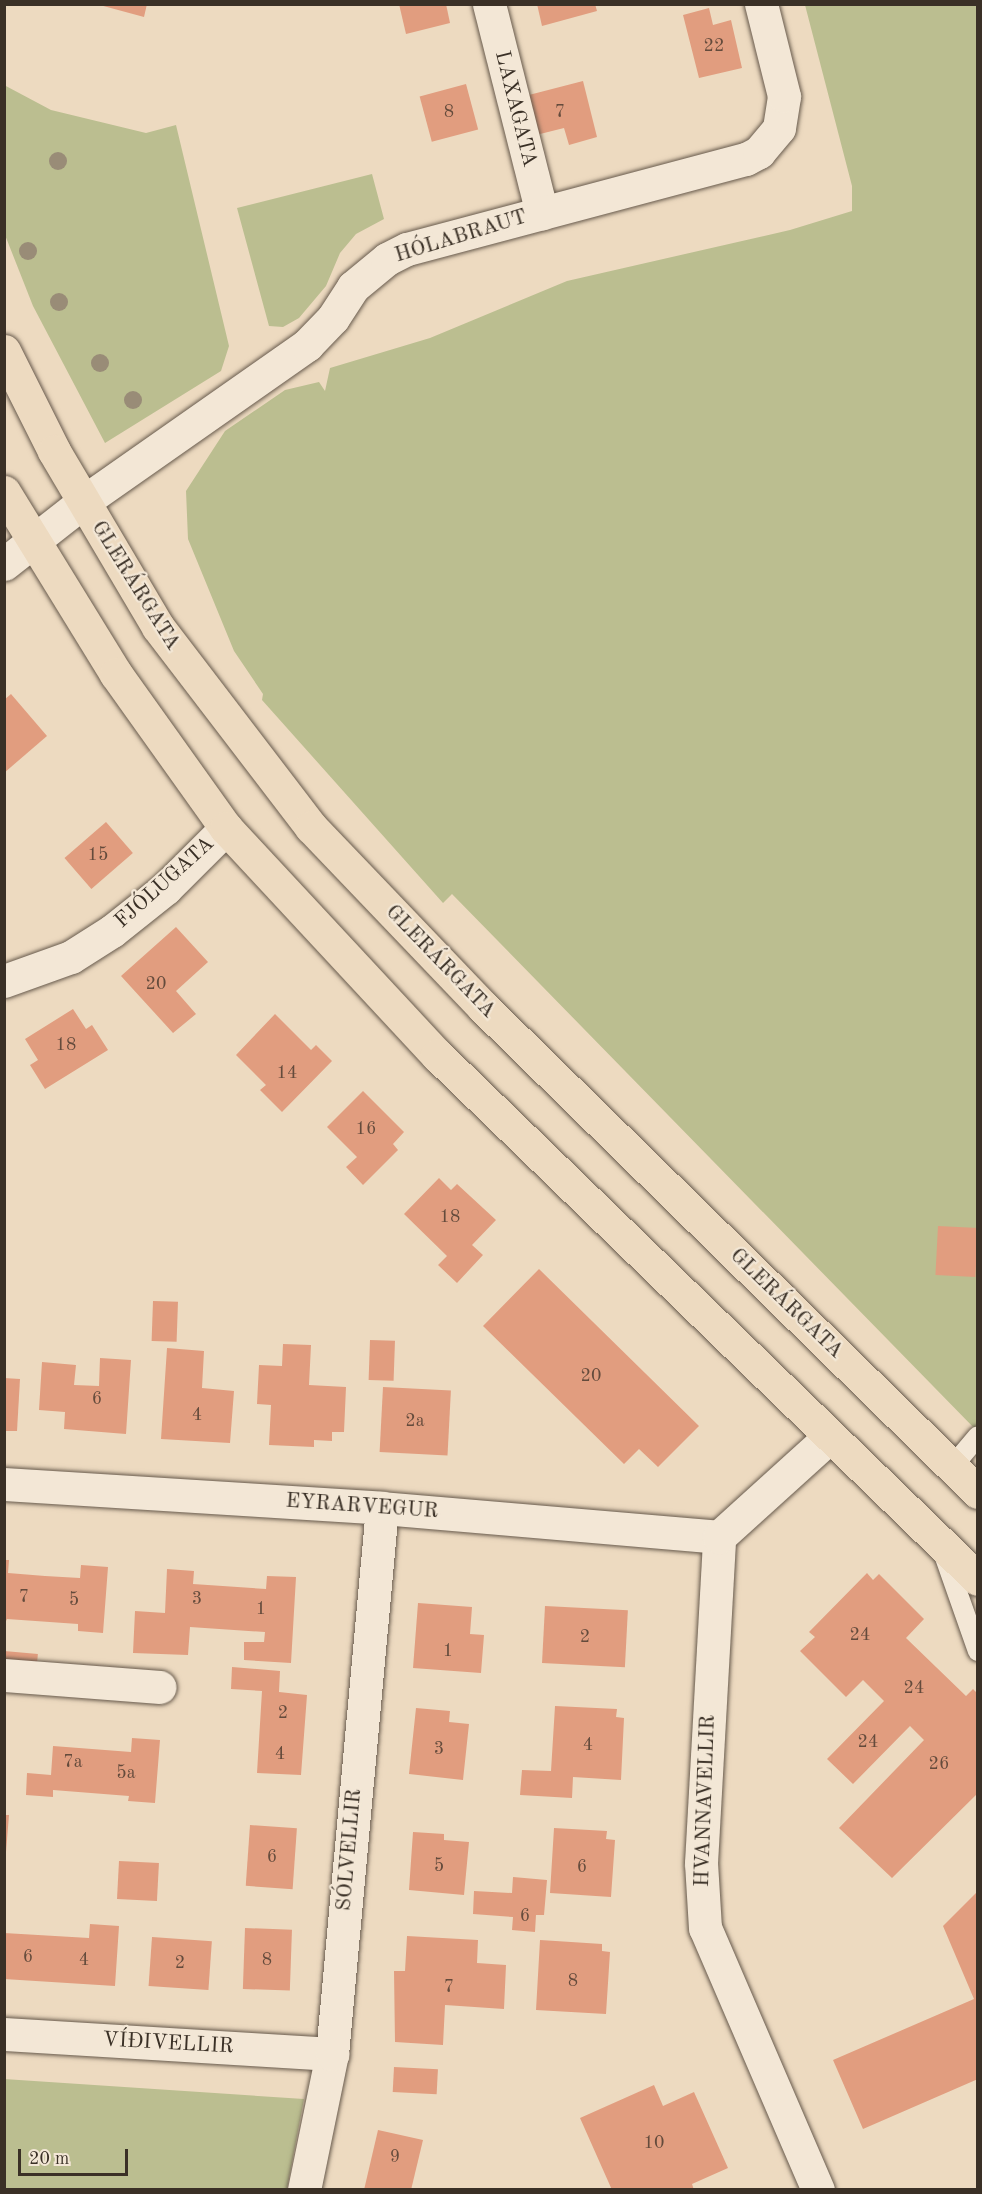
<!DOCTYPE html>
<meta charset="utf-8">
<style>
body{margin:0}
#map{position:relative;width:982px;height:2194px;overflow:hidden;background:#eddac0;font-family:"Old Standard TT",serif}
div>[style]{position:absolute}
.green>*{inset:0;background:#bbbe90}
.building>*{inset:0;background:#e19d7f;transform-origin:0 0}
.roads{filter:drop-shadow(0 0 2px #675a4c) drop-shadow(0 0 2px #675a4c)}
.lane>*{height:20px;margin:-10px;padding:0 10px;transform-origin:10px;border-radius:10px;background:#f3e7d6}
.street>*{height:33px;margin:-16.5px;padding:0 16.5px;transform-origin:16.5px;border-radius:16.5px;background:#f3e7d6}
.highway>*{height:33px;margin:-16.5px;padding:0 16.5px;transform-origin:16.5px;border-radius:16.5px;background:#eddac0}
.trees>*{width:18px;height:18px;margin:-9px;border-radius:50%;background:#998c77}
span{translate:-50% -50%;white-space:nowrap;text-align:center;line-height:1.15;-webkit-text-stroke:4.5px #f3e7d6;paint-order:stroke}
.number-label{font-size:18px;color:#644b3c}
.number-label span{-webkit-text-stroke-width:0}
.street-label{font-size:21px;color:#3a3026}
.frame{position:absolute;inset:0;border:6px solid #3a3026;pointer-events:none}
.scale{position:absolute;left:18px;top:2149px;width:110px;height:27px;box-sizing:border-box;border:3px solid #3a3026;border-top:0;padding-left:8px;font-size:18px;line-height:21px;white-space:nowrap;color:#3a3026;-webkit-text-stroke:4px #f3e7d6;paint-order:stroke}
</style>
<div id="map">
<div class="green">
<i style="clip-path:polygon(805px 5px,977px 5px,977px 1431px,452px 894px,443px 903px,262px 700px,263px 694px,234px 651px,188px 539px,186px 491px,225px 431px,285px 390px,319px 382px,325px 391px,330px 368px,430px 338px,567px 281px,790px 230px,852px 211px,852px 186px)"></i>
<i style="clip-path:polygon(4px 85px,51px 110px,146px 133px,176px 125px,229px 346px,221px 371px,105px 443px,33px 306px,5px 235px)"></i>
<i style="clip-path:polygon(372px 174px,384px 219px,356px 234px,340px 253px,326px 286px,299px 318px,283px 327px,269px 326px,237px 208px)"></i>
<i style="clip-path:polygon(4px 2079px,304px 2099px,287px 2189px,5px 2189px)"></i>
</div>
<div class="building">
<i style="clip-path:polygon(96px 4px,147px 4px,144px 17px)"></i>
<i style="clip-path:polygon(399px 4px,446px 4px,450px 23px,406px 34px)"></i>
<i style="clip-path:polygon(537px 4px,595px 4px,597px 11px,542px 26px)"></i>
<i style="clip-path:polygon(709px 8px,713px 25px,731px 20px,742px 68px,699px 78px,683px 15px)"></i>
<i style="clip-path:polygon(583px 81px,597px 137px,569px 145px,564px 128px,536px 135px,525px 96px)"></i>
<i style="left:466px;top:84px;width:47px;height:48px;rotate:75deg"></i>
<i style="clip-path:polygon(11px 694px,47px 736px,4px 773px,4px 700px)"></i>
<i style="left:106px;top:822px;width:41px;height:55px;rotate:49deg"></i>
<i style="clip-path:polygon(176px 927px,208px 962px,176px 991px,196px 1014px,173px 1033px,121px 976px)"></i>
<i style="clip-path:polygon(73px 1009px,86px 1029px,92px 1025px,108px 1050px,45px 1089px,30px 1065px,38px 1060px,25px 1039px)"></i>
<i style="clip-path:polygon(275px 1014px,311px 1050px,316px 1045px,332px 1061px,282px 1112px,260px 1090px,266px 1085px,236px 1055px)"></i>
<i style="clip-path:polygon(363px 1091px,404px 1132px,393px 1144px,398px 1150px,363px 1185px,346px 1167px,357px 1157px,327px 1127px)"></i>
<i style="clip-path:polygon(439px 1178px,451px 1190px,457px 1184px,496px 1220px,472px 1245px,483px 1255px,457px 1283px,438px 1265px,447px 1256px,404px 1214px)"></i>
<i style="left:938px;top:1226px;width:40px;height:49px;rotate:3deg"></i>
<i style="clip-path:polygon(539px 1269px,699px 1426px,658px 1467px,639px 1449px,624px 1464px,483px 1326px)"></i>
<i style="left:153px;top:1301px;width:25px;height:40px;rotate:2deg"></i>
<i style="left:370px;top:1340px;width:25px;height:40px;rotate:2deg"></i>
<i style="clip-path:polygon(283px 1344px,311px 1345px,309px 1385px,346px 1387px,344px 1432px,332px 1432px,332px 1441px,314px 1440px,314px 1447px,269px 1445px,271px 1405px,257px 1404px,259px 1365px,282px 1366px)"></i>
<i style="clip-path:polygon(167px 1348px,204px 1351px,202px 1388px,234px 1391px,230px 1443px,161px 1439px)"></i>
<i style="clip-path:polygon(100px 1358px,131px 1360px,126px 1434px,64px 1429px,65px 1412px,39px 1410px,42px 1362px,76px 1365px,74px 1385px,99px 1386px)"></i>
<i style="clip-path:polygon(4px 1378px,20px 1379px,17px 1431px,4px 1431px)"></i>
<i style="left:383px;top:1387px;width:68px;height:65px;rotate:3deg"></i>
<i style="clip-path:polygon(4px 1560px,9px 1560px,8px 1573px,45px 1576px,80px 1578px,81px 1565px,108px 1567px,103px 1633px,78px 1631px,78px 1624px,7px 1619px,4px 1625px)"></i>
<i style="clip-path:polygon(167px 1569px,194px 1571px,193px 1584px,266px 1589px,267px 1576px,296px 1577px,291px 1663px,244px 1660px,244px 1642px,264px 1642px,265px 1632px,190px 1627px,188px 1655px,133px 1653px,135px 1611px,165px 1613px)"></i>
<i style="clip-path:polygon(867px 1573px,873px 1580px,879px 1574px,924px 1619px,906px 1638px,966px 1696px,973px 1689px,978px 1694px,978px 1793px,892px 1878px,839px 1828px,924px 1740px,910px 1726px,853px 1784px,827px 1759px,884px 1701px,863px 1680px,846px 1697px,800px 1651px,815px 1637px,809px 1632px)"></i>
<i style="clip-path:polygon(418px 1603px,472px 1607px,470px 1634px,484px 1635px,481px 1673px,413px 1668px)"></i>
<i style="left:545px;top:1606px;width:83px;height:57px;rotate:3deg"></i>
<i style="left:4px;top:1651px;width:34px;height:20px;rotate:5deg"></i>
<i style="clip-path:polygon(232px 1667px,280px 1671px,279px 1692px,307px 1695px,301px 1775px,257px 1773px,262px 1691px,231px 1689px)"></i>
<i style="clip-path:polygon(555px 1706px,617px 1709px,616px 1717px,624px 1718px,621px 1780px,573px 1777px,572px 1798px,520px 1795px,522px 1770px,551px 1771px)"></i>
<i style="clip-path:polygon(416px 1708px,450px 1711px,449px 1722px,469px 1724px,463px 1780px,409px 1774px)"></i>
<i style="clip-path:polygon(132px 1738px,160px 1740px,155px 1803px,128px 1801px,129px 1796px,53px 1790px,53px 1797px,26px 1795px,27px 1773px,51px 1775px,53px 1746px,131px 1752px)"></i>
<i style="clip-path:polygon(4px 1815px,9px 1815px,6px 1852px,4px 1852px)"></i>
<i style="left:250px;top:1825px;width:47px;height:61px;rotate:4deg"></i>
<i style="clip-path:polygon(554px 1828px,607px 1831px,606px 1839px,615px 1840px,611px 1897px,550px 1893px)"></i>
<i style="clip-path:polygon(413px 1832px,444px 1834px,444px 1840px,469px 1842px,464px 1895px,409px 1890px)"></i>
<i style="left:119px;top:1861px;width:40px;height:38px;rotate:3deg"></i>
<i style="clip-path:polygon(513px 1877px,547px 1880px,544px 1915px,536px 1915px,535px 1932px,512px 1930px,513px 1917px,473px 1914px,474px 1891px,512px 1893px)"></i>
<i style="clip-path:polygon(978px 1891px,978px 2079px,863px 2129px,833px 2060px,974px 1999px,943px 1926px)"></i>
<i style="clip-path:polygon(90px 1924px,119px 1926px,115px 1986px,4px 1979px,4px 1933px,89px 1938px)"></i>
<i style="left:245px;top:1928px;width:47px;height:61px;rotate:2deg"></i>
<i style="clip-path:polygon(407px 1936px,478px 1940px,477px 1963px,506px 1965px,504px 2009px,445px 2005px,443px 2045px,395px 2042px,394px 1971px,405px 1971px)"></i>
<i style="left:152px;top:1937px;width:60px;height:49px;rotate:4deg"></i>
<i style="clip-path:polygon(540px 1940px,602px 1944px,602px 1951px,610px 1952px,606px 2014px,536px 2010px)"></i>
<i style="left:394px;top:2067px;width:44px;height:25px;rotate:3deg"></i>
<i style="clip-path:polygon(654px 2085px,663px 2106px,694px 2092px,728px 2168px,692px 2184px,694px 2190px,612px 2190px,580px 2118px)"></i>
<i style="clip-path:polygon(378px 2130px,423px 2140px,411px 2190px,364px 2190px)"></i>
</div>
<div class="roads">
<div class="lane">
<i style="left:952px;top:1467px;width:40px;rotate:-50deg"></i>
<i style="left:942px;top:1549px;width:108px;rotate:70.6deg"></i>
</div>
<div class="street">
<i style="left:489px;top:4px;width:216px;rotate:75.8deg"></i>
<i style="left:4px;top:564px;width:100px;rotate:-38.1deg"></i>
<i style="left:83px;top:502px;width:274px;rotate:-35deg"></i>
<i style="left:307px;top:345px;width:37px;rotate:-46deg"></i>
<i style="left:333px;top:318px;width:37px;rotate:-57deg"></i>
<i style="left:353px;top:287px;width:44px;rotate:-39.5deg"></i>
<i style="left:387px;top:259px;width:22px;rotate:-27deg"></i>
<i style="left:407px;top:249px;width:351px;rotate:-14.9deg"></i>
<i style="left:746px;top:159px;width:15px;rotate:-28deg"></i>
<i style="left:759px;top:152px;width:31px;rotate:-50deg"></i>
<i style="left:779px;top:128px;width:32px;rotate:-81deg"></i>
<i style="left:784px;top:96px;width:95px;rotate:-104deg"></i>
<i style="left:4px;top:981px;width:71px;rotate:-19.7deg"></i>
<i style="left:71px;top:957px;width:49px;rotate:-32.4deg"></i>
<i style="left:112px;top:931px;width:69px;rotate:-38.5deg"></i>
<i style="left:166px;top:888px;width:85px;rotate:-45deg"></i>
<i style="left:4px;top:1484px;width:379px;rotate:3.6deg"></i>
<i style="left:382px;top:1508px;width:338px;rotate:4.9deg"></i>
<i style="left:4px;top:1675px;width:156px;rotate:4.4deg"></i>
<i style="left:4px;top:2034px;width:329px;rotate:3.5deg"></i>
<i style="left:304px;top:2190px;width:139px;rotate:-78.4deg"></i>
<i style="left:332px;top:2054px;width:548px;rotate:-84.77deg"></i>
<i style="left:818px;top:2190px;width:285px;rotate:-113.3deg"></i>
<i style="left:705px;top:1928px;width:65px;rotate:-93.5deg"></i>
<i style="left:701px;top:1863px;width:326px;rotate:-86.8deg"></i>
<i style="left:719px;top:1537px;width:147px;rotate:-42.2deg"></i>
</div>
<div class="highway">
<i style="left:4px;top:351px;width:112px;rotate:63.4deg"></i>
<i style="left:54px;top:451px;width:204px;rotate:59.4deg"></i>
<i style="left:158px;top:627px;width:252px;rotate:52.6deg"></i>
<i style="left:311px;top:827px;width:249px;rotate:46.3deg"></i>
<i style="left:483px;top:1007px;width:693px;rotate:44.42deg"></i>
<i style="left:4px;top:492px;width:214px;rotate:58.4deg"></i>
<i style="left:116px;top:674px;width:189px;rotate:54.5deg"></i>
<i style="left:226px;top:828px;width:310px;rotate:47.1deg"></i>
<i style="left:437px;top:1055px;width:753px;rotate:44.09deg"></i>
</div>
</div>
<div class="trees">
<i style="left:58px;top:161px"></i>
<i style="left:28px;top:251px"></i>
<i style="left:59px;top:302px"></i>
<i style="left:100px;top:363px"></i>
<i style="left:133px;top:400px"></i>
</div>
<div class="number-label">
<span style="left:714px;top:46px">22</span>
<span style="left:449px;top:112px">8</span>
<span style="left:560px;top:112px">7</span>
<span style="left:98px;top:855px">15</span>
<span style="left:156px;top:984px">20</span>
<span style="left:66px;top:1045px">18</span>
<span style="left:287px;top:1073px">14</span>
<span style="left:366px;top:1129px">16</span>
<span style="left:450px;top:1217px">18</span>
<span style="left:591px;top:1376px">20</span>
<span style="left:97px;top:1399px">6</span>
<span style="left:197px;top:1415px">4</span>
<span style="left:415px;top:1421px">2a</span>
<span style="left:24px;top:1597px">7</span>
<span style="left:197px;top:1599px">3</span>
<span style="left:74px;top:1600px">5</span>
<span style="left:261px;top:1609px">1</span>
<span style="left:860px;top:1635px">24</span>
<span style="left:585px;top:1637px">2</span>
<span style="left:448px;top:1651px">1</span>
<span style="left:914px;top:1688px">24</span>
<span style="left:283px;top:1713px">2</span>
<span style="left:868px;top:1742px">24</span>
<span style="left:588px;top:1745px">4</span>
<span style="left:439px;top:1749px">3</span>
<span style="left:280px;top:1754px">4</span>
<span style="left:73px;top:1762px">7a</span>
<span style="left:939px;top:1764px">26</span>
<span style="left:126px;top:1773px">5a</span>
<span style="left:272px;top:1857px">6</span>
<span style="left:439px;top:1866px">5</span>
<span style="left:582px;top:1867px">6</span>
<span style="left:525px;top:1916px">6</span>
<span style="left:28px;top:1957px">6</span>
<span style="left:84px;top:1960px">4</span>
<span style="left:267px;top:1960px">8</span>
<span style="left:180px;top:1963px">2</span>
<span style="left:573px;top:1981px">8</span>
<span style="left:449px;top:1987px">7</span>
<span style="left:654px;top:2143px">10</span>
<span style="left:395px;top:2157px">9</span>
</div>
<div class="street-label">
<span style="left:515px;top:109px;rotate:76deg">LAXAGATA</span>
<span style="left:461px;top:237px;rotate:-17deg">HÓLABRAUT</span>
<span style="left:135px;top:586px;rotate:58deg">GLERÁRGATA</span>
<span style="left:165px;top:883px;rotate:-42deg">FJÓLUGATA</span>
<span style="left:440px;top:962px;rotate:46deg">GLERÁRGATA</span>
<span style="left:786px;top:1304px;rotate:44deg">GLERÁRGATA</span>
<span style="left:362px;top:1507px;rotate:4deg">EYRARVEGUR</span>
<span style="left:706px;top:1801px;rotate:-88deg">HVANNAVELLIR</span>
<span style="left:350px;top:1850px;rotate:-85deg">SÓLVELLIR</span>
<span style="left:168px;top:2044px;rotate:3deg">VÍÐIVELLIR</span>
</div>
<div class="frame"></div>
<div class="scale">20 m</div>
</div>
